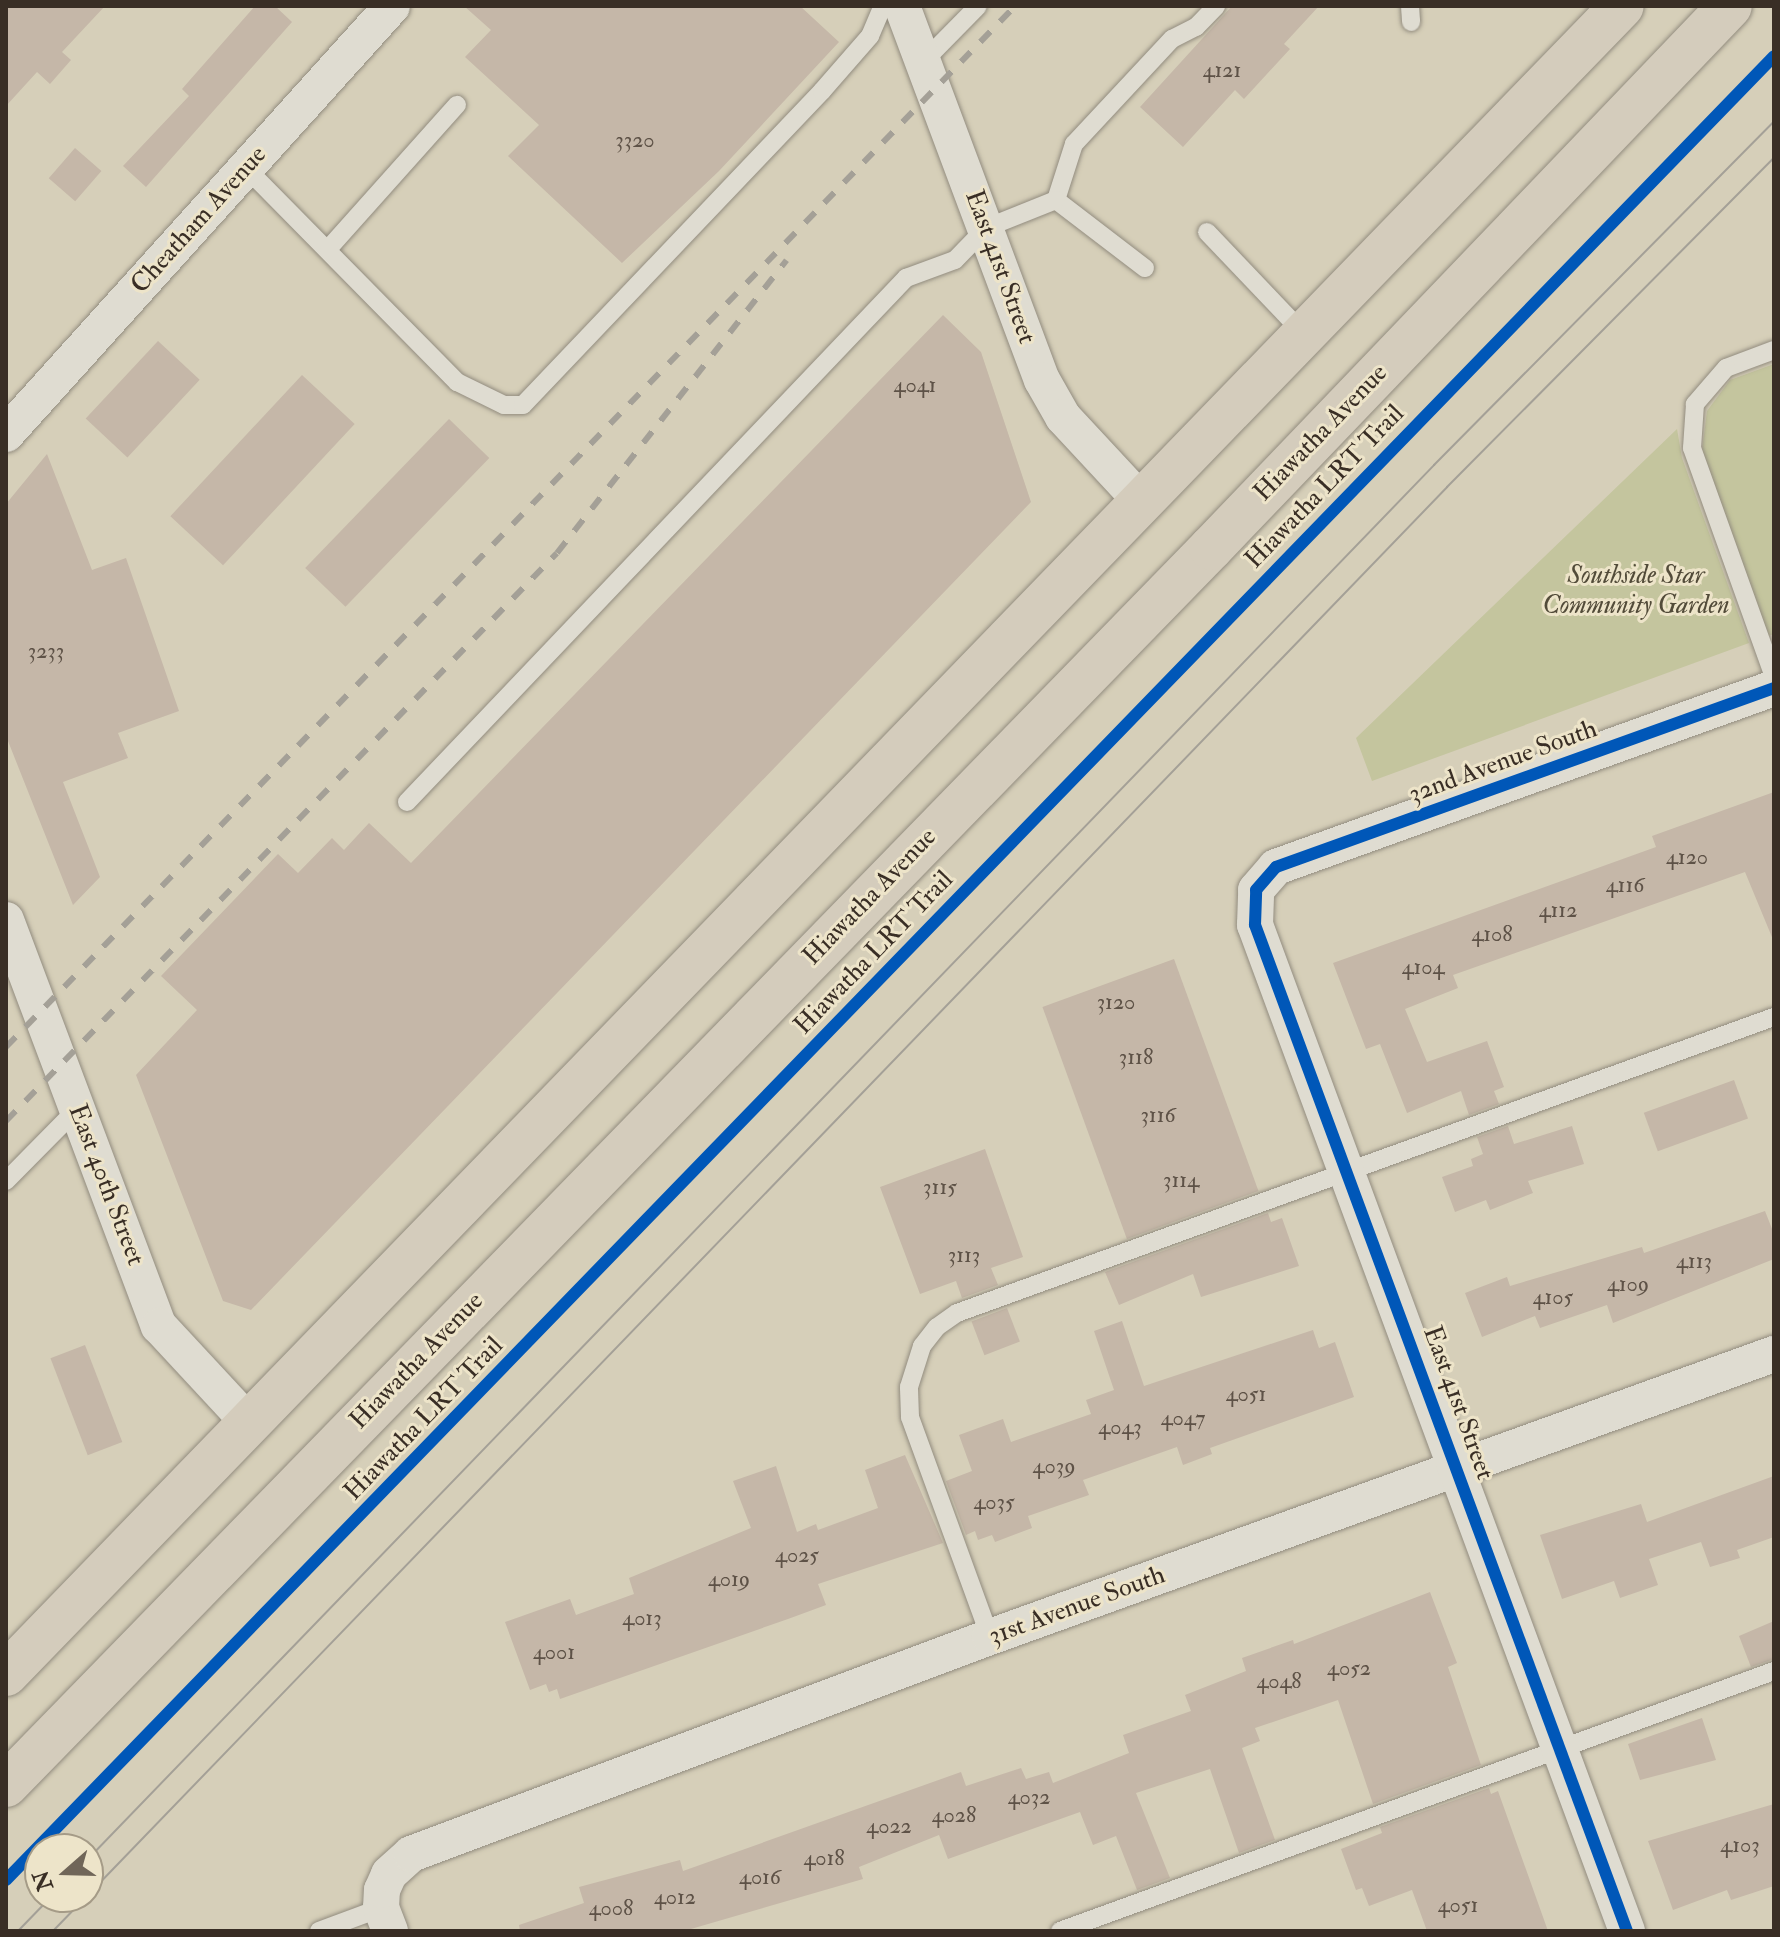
<!DOCTYPE html>
<style>
body{margin:0}
#map{position:relative;width:1780px;height:1937px;overflow:hidden;background:#d6cfb9;font-family:"IM FELL Double Pica",serif}
div>[style]{position:absolute}
.green>*{inset:0;background:#c4c59e}
.building>*{inset:0;background:#c5b7a8;transform-origin:0 0}
.roads{filter:drop-shadow(0 0 2px #928c7f) drop-shadow(0 0 2px #928c7f)}
.lane>*{height:18px;margin:-9px;padding:0 9px;transform-origin:9px;border-radius:9px;background:#dfdcd1}
.street>*{height:36px;margin:-18px;padding:0 18px;transform-origin:18px;border-radius:18px;background:#dfdcd1}
.highway>*{height:44px;margin:-22px;padding:0 22px;transform-origin:22px;border-radius:22px;background:#d4ccbc}
.tram>*{height:2px;margin:-1px;padding:0 1px;transform-origin:1px;border-radius:1px;background:#a4a097}
.rail>*{height:6px;margin-top:-3px;transform-origin:0;background:repeating-linear-gradient(90deg,#a4a097 0 14px,transparent 0 28px)}
.cycleway>*{height:12px;margin:-6px;padding:0 6px;transform-origin:6px;border-radius:6px;background:#0057b8}
span{translate:-50% -50%;white-space:nowrap;text-align:center;line-height:1.15;-webkit-text-stroke:6px #ede4c9;paint-order:stroke}
.number-label{font-size:22px;color:#5e5247}
.number-label span{-webkit-text-stroke-width:0}
.street-label{font-size:26px;color:#392e25}
.park-label{font-size:26px;color:#524b39;font-style:italic}
.frame{position:absolute;inset:0;border:8px solid #392e25;pointer-events:none}
.north{position:absolute;left:24px;top:1833px;width:80px;height:80px;box-sizing:border-box;background:#ede4c9;border:2px solid #a59b87;border-radius:50%;rotate:250deg;font-size:22px;font-weight:700;line-height:32px;text-align:center;color:#392e25}
.north::after{content:'';display:block;margin:auto;width:28px;height:36px;background:#706659;clip-path:polygon(50% 0,100% 100%,50% 72%,0 100%)}
</style>
<div id="map">
<div class="green">
<i style="clip-path:polygon(1774px 364px,1774px 634px,1768px 636px,1702px 451px,1707px 411px,1730px 380px)"></i>
<i style="clip-path:polygon(1677px 429px,1682px 458px,1749px 643px,1372px 781px,1356px 738px)"></i>
</div>
<div class="building">
<i style="clip-path:polygon(6px 6px,105px 6px,62px 52px,71px 60px,50px 84px,37px 72px,6px 106px)"></i>
<i style="clip-path:polygon(255px 6px,275px 6px,292px 22px,146px 187px,123px 166px,189px 96px,182px 89px)"></i>
<i style="clip-path:polygon(464px 6px,800px 6px,839px 42px,719px 171px,622px 263px,508px 156px,539px 125px,465px 57px,491px 30px)"></i>
<i style="clip-path:polygon(1232px 6px,1319px 6px,1284px 44px,1290px 49px,1244px 99px,1235px 90px,1183px 147px,1140px 107px)"></i>
<i style="left:75px;top:148px;width:35px;height:40px;rotate:41deg"></i>
<i style="clip-path:polygon(943px 315px,981px 352px,1031px 502px,251px 1310px,223px 1301px,136px 1075px,197px 1010px,161px 976px,278px 854px,298px 873px,332px 838px,344px 850px,369px 823px,411px 863px)"></i>
<i style="left:158px;top:341px;width:57px;height:106px;rotate:43deg"></i>
<i style="left:302px;top:375px;width:72px;height:193px;rotate:43deg"></i>
<i style="left:449px;top:419px;width:56px;height:207px;rotate:44deg"></i>
<i style="clip-path:polygon(47px 454px,92px 570px,126px 558px,179px 711px,118px 733px,128px 758px,63px 782px,100px 877px,73px 905px,6px 736px,6px 504px)"></i>
<i style="clip-path:polygon(1774px 792px,1774px 942px,1745px 872px,1453px 975px,1458px 988px,1405px 1009px,1427px 1062px,1487px 1041px,1504px 1087px,1494px 1091px,1499px 1104px,1469px 1115px,1461px 1091px,1407px 1113px,1380px 1044px,1366px 1049px,1333px 963px,1656px 847px,1652px 836px)"></i>
<i style="left:1174px;top:959px;width:247px;height:140px;rotate:70deg"></i>
<i style="left:1734px;top:1080px;width:41px;height:96px;rotate:70deg"></i>
<i style="clip-path:polygon(1508px 1126px,1514px 1144px,1572px 1126px,1584px 1164px,1528px 1181px,1533px 1193px,1490px 1210px,1486px 1200px,1455px 1212px,1442px 1177px,1473px 1166px,1471px 1159px,1483px 1154px,1477px 1137px)"></i>
<i style="clip-path:polygon(985px 1149px,1023px 1257px,991px 1268px,998px 1285px,962px 1298px,956px 1281px,920px 1294px,880px 1187px)"></i>
<i style="clip-path:polygon(1765px 1211px,1774px 1234px,1774px 1259px,1613px 1323px,1607px 1305px,1540px 1328px,1535px 1316px,1482px 1337px,1465px 1293px,1507px 1277px,1510px 1286px,1642px 1247px,1644px 1253px)"></i>
<i style="clip-path:polygon(1268px 1213px,1271px 1222px,1282px 1218px,1299px 1266px,1201px 1297px,1193px 1274px,1119px 1305px,1105px 1272px)"></i>
<i style="left:1007px;top:1308px;width:36px;height:38px;rotate:69deg"></i>
<i style="clip-path:polygon(1122px 1321px,1144px 1386px,1313px 1330px,1319px 1348px,1335px 1342px,1354px 1397px,1210px 1448px,1212px 1454px,1183px 1465px,1177px 1447px,1083px 1480px,1089px 1495px,1028px 1516px,1032px 1528px,995px 1542px,992px 1535px,978px 1540px,975px 1531px,966px 1535px,946px 1481px,972px 1471px,959px 1435px,1003px 1419px,1011px 1442px,1091px 1414px,1086px 1400px,1114px 1390px,1094px 1331px)"></i>
<i style="left:85px;top:1345px;width:104px;height:37px;rotate:69deg"></i>
<i style="clip-path:polygon(905px 1455px,943px 1543px,818px 1584px,826px 1605px,788px 1619px,560px 1699px,557px 1689px,549px 1692px,546px 1684px,530px 1690px,505px 1622px,570px 1599px,576px 1615px,634px 1594px,629px 1578px,751px 1528px,733px 1481px,776px 1466px,797px 1532px,816px 1524px,818px 1530px,878px 1508px,865px 1470px)"></i>
<i style="clip-path:polygon(1774px 1476px,1774px 1537px,1737px 1550px,1740px 1558px,1710px 1567px,1701px 1542px,1649px 1559px,1658px 1585px,1620px 1598px,1614px 1581px,1562px 1599px,1540px 1535px,1641px 1504px,1647px 1522px)"></i>
<i style="clip-path:polygon(1430px 1592px,1457px 1663px,1448px 1667px,1481px 1765px,1373px 1804px,1338px 1700px,1255px 1728px,1260px 1741px,1242px 1748px,1275px 1840px,1239px 1853px,1210px 1769px,1136px 1793px,1170px 1878px,1137px 1890px,1116px 1836px,1093px 1845px,1080px 1812px,948px 1859px,939px 1835px,859px 1867px,863px 1879px,684px 1931px,520px 1931px,519px 1925px,584px 1903px,579px 1887px,680px 1860px,683px 1871px,961px 1772px,966px 1786px,1021px 1768px,1026px 1779px,1049px 1772px,1053px 1783px,1129px 1753px,1123px 1735px,1191px 1711px,1185px 1695px,1246px 1671px,1242px 1658px,1293px 1640px,1294px 1644px)"></i>
<i style="clip-path:polygon(1774px 1621px,1774px 1659px,1751px 1667px,1739px 1636px)"></i>
<i style="clip-path:polygon(1702px 1718px,1716px 1760px,1640px 1780px,1628px 1744px)"></i>
<i style="clip-path:polygon(1489px 1788px,1491px 1794px,1498px 1791px,1548px 1931px,1427px 1931px,1412px 1890px,1369px 1906px,1362px 1888px,1356px 1890px,1341px 1849px,1382px 1833px,1380px 1827px)"></i>
<i style="clip-path:polygon(1774px 1804px,1774px 1886px,1731px 1900px,1727px 1890px,1673px 1910px,1648px 1841px)"></i>
</div>
<div class="roads">
<div class="lane">
<i style="left:1410px;top:6px;width:16px;rotate:86deg"></i>
<i style="left:923px;top:62px;width:78px;rotate:-45.5deg"></i>
<i style="left:246px;top:168px;width:301px;rotate:45.4deg"></i>
<i style="left:457px;top:382px;width:52px;rotate:26.1deg"></i>
<i style="left:504px;top:405px;width:19px"></i>
<i style="left:523px;top:405px;width:434px;rotate:-46.4deg"></i>
<i style="left:822px;top:91px;width:73px;rotate:-48.9deg"></i>
<i style="left:870px;top:36px;width:33px;rotate:-67deg"></i>
<i style="left:1056px;top:200px;width:59px;rotate:-72.2deg"></i>
<i style="left:1074px;top:144px;width:144px;rotate:-47deg"></i>
<i style="left:1172px;top:39px;width:27px;rotate:-27deg"></i>
<i style="left:1196px;top:27px;width:29px;rotate:-46deg"></i>
<i style="left:1056px;top:200px;width:112px;rotate:37.4deg"></i>
<i style="left:1207px;top:232px;width:141px;rotate:46.4deg"></i>
<i style="left:329px;top:248px;width:192px;rotate:-48.2deg"></i>
<i style="left:1774px;top:350px;width:51px;rotate:159.4deg"></i>
<i style="left:1726px;top:368px;width:48px;rotate:130.7deg"></i>
<i style="left:1695px;top:404px;width:44px;rotate:93.9deg"></i>
<i style="left:1692px;top:448px;width:243px;rotate:70.3deg"></i>
<i style="left:407px;top:802px;width:724px;rotate:-46.4deg"></i>
<i style="left:906px;top:278px;width:52px;rotate:-20.2deg"></i>
<i style="left:955px;top:260px;width:45px;rotate:-45.9deg"></i>
<i style="left:986px;top:228px;width:75px;rotate:-21.8deg"></i>
<i style="left:6px;top:1181px;width:101px;rotate:-45.4deg"></i>
<i style="left:990px;top:1637px;width:234px;rotate:-110deg"></i>
<i style="left:910px;top:1417px;width:30px;rotate:-92deg"></i>
<i style="left:909px;top:1387px;width:43px;rotate:-72.4deg"></i>
<i style="left:922px;top:1346px;width:24px;rotate:-52deg"></i>
<i style="left:937px;top:1327px;width:24px;rotate:-35deg"></i>
<i style="left:957px;top:1313px;width:869px;rotate:-19.92deg"></i>
<i style="left:319px;top:1931px;width:66px;rotate:-20.4deg"></i>
<i style="left:1060px;top:1931px;width:760px;rotate:-20.01deg"></i>
</div>
<div class="street">
<i style="left:902px;top:6px;width:399px;rotate:69.5deg"></i>
<i style="left:1042px;top:380px;width:43px;rotate:60.4deg"></i>
<i style="left:1063px;top:417px;width:115px;rotate:47.1deg"></i>
<i style="left:6px;top:434px;width:576px;rotate:-47.95deg"></i>
<i style="left:6px;top:920px;width:434px;rotate:69.4deg"></i>
<i style="left:159px;top:1326px;width:132px;rotate:47.1deg"></i>
<i style="left:390px;top:1931px;width:25px;rotate:-111deg"></i>
<i style="left:381px;top:1908px;width:18px;rotate:-87deg"></i>
<i style="left:382px;top:1890px;width:17px;rotate:-66deg"></i>
<i style="left:389px;top:1874px;width:30px;rotate:-42deg"></i>
<i style="left:411px;top:1854px;width:618px;rotate:-20.55deg"></i>
<i style="left:990px;top:1637px;width:834px;rotate:-19.85deg"></i>
<i style="left:1627px;top:1931px;width:1073px;rotate:-110.29deg"></i>
<i style="left:1255px;top:925px;width:35px;rotate:-88deg"></i>
<i style="left:1256px;top:890px;width:30px;rotate:-49deg"></i>
<i style="left:1276px;top:867px;width:529px;rotate:-19.77deg"></i>
</div>
<div class="highway">
<i style="left:6px;top:1674px;width:2322px;rotate:-45.91deg"></i>
<i style="left:6px;top:1785px;width:1727px;rotate:-45.75deg"></i>
<i style="left:1211px;top:548px;width:750px;rotate:-46.24deg"></i>
</div>
</div>
<div class="tram">
<i style="left:88px;top:1859px;width:1938px;rotate:-46deg"></i>
<i style="left:1434px;top:465px;width:484px;rotate:-45.3deg"></i>
<i style="left:88px;top:1895px;width:1957px;rotate:-46.01deg"></i>
<i style="left:1447px;top:487px;width:464px;rotate:-45.2deg"></i>
<i style="left:18px;top:1931px;width:47px;rotate:-45.9deg"></i>
<i style="left:53px;top:1931px;width:47px;rotate:-45.9deg"></i>
</div>
<div class="rail">
<i style="left:6px;top:1047px;width:1450px;rotate:-45.89deg"></i>
<i style="left:6px;top:1121px;width:791px;rotate:-45.87deg"></i>
<i style="left:557px;top:553px;width:372px;rotate:-51.9deg"></i>
</div>
<div class="cycleway">
<i style="left:6px;top:1880px;width:2540px;rotate:-45.89deg"></i>
<i style="left:1627px;top:1931px;width:1073px;rotate:-110.29deg"></i>
<i style="left:1255px;top:925px;width:35px;rotate:-88deg"></i>
<i style="left:1256px;top:890px;width:30px;rotate:-49deg"></i>
<i style="left:1276px;top:867px;width:529px;rotate:-19.77deg"></i>
</div>
<div class="number-label">
<span style="left:1222px;top:71px">4121</span>
<span style="left:635px;top:141px">3320</span>
<span style="left:915px;top:386px">4041</span>
<span style="left:46px;top:652px">3233</span>
<span style="left:1687px;top:858px">4120</span>
<span style="left:1625px;top:886px">4116</span>
<span style="left:1558px;top:911px">4112</span>
<span style="left:1492px;top:935px">4108</span>
<span style="left:1423px;top:968px">4104</span>
<span style="left:1116px;top:1003px">3120</span>
<span style="left:1136px;top:1058px">3118</span>
<span style="left:1158px;top:1116px">3116</span>
<span style="left:1181px;top:1181px">3114</span>
<span style="left:940px;top:1188px">3115</span>
<span style="left:964px;top:1256px">3113</span>
<span style="left:1694px;top:1262px">4113</span>
<span style="left:1628px;top:1285px">4109</span>
<span style="left:1553px;top:1298px">4105</span>
<span style="left:1246px;top:1395px">4051</span>
<span style="left:1183px;top:1419px">4047</span>
<span style="left:1120px;top:1428px">4043</span>
<span style="left:1054px;top:1467px">4039</span>
<span style="left:994px;top:1503px">4035</span>
<span style="left:797px;top:1556px">4025</span>
<span style="left:729px;top:1580px">4019</span>
<span style="left:642px;top:1619px">4013</span>
<span style="left:554px;top:1653px">4001</span>
<span style="left:1349px;top:1669px">4052</span>
<span style="left:1279px;top:1682px">4048</span>
<span style="left:1029px;top:1798px">4032</span>
<span style="left:954px;top:1816px">4028</span>
<span style="left:889px;top:1827px">4022</span>
<span style="left:1740px;top:1846px">4103</span>
<span style="left:824px;top:1859px">4018</span>
<span style="left:760px;top:1878px">4016</span>
<span style="left:675px;top:1898px">4012</span>
<span style="left:1458px;top:1906px">4051</span>
<span style="left:611px;top:1909px">4008</span>
</div>
<div class="street-label">
<span style="left:199px;top:220px;rotate:-48deg">Cheatham Avenue</span>
<span style="left:1000px;top:267px;rotate:70deg">East 41st Street</span>
<span style="left:1321px;top:433px;rotate:-46deg">Hiawatha Avenue</span>
<span style="left:1325px;top:487px;rotate:-46deg">Hiawatha LRT Trail</span>
<span style="left:1503px;top:762px;rotate:-20deg">32nd Avenue South</span>
<span style="left:870px;top:897px;rotate:-46deg">Hiawatha Avenue</span>
<span style="left:874px;top:953px;rotate:-46deg">Hiawatha LRT Trail</span>
<span style="left:106px;top:1185px;rotate:69deg">East 40th Street</span>
<span style="left:417px;top:1361px;rotate:-46deg">Hiawatha Avenue</span>
<span style="left:1458px;top:1403px;rotate:70deg">East 41st Street</span>
<span style="left:424px;top:1419px;rotate:-46deg">Hiawatha LRT Trail</span>
<span style="left:1077px;top:1606px;rotate:-20deg">31st Avenue South</span>
</div>
<div class="park-label">
<span style="left:1636px;top:591px">Southside Star<br>Community Garden</span>
</div>
<div class="frame"></div>
<div class="north">N</div>
</div>
